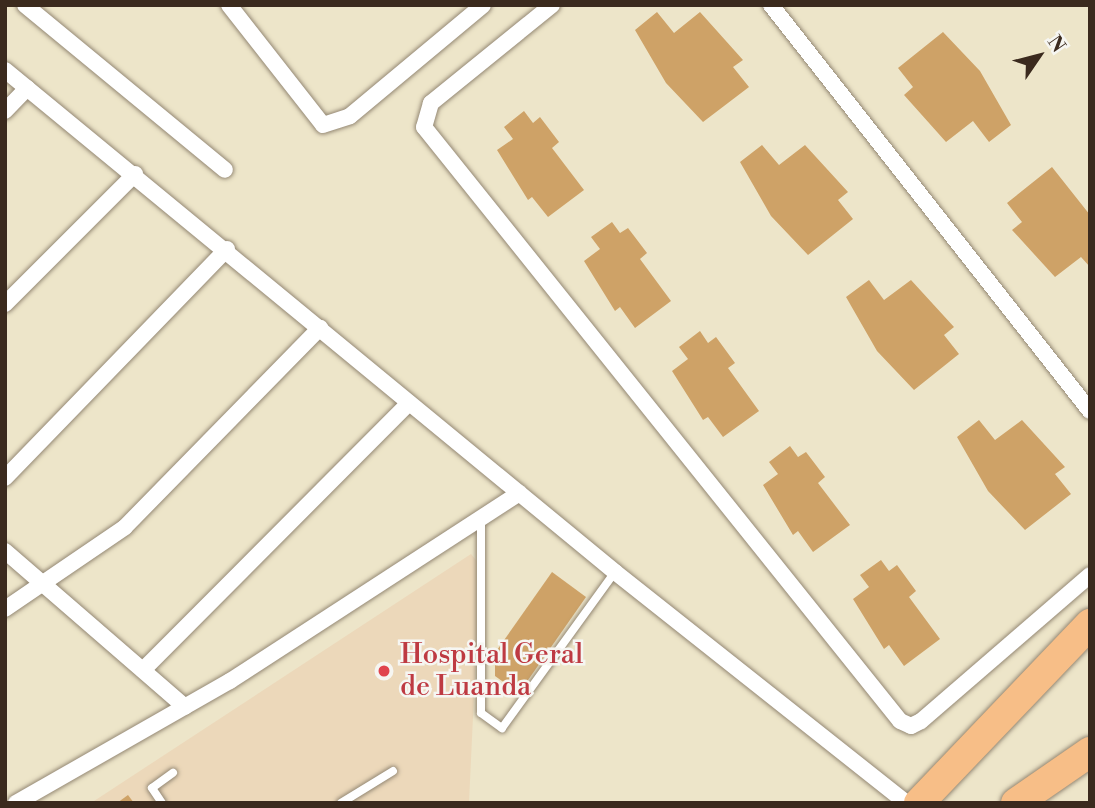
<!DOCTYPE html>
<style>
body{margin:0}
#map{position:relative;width:1095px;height:808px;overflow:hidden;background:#ede5c9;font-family:"Libre Bodoni",serif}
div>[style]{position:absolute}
.built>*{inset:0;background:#ecd8ba}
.building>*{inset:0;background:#cea267}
.roads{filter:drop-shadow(0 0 2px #948874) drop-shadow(0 0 2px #948874)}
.lane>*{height:8px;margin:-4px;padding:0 4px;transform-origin:4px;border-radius:4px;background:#fff}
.street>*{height:16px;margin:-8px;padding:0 8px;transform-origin:8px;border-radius:8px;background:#fff}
.highway>*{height:30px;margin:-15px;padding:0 15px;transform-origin:15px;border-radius:15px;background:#f7be87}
.dots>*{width:19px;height:19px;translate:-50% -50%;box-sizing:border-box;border:4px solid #f6f6f2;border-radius:50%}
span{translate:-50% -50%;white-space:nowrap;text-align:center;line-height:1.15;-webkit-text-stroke:5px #f6f6f2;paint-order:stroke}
.health-label{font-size:28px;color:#be3a42}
.left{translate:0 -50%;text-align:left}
.frame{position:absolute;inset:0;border:7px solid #3b2a1e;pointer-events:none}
.north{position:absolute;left:1004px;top:21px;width:70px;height:70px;-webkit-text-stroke:5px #f6f6f2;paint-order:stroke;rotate:55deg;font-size:19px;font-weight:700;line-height:28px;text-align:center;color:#3b2a1e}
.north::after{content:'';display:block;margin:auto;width:24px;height:32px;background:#3b2a1e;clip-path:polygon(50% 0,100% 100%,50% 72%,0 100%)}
</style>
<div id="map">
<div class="built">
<i style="clip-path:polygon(471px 554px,480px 565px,469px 803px,91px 803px)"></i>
</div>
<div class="building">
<i style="clip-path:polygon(657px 12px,674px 33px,700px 12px,743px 60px,733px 67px,749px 87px,703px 122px,666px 83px,635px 30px)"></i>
<i style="clip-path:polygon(943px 32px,980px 71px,1011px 125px,989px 142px,973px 121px,946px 142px,904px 95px,913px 87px,898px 68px)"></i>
<i style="clip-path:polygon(524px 111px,533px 123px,540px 117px,559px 142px,552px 148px,584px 190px,548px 217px,532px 197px,528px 200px,497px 150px,513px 139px,504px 127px)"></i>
<i style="clip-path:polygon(762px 145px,779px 165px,805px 145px,848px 192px,838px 200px,853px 219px,808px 255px,771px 216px,740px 162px)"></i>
<i style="clip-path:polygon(1052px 167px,1090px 215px,1090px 267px,1081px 257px,1055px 277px,1012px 230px,1022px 222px,1007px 203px)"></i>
<i style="clip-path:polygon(612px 222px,620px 233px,628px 228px,647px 253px,640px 259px,671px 301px,635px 328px,620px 307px,615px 311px,584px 261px,600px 249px,591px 237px)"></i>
<i style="clip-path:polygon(869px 280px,884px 300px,911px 280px,954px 327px,944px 335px,959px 354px,914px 390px,877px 351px,846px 297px)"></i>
<i style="clip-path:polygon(700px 331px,708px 343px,716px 337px,735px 363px,728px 368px,759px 411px,723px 437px,708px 417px,703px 420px,672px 371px,688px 359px,679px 347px)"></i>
<i style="clip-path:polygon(979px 420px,995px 440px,1022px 420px,1065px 467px,1055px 474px,1071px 494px,1025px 530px,988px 491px,957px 437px)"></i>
<i style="clip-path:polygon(790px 446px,798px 457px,806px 452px,825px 477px,818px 483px,850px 525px,813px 552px,798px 531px,793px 535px,763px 485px,778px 474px,769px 462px)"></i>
<i style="clip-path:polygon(881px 560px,889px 571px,897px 565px,916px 591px,909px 597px,940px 639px,904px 666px,889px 645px,884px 649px,853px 599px,869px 587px,860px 575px)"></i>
<i style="clip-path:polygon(552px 572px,586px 597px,519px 693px,495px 676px,495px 653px)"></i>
<i style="clip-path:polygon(128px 795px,134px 803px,117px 803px)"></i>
</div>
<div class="roads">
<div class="lane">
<i style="left:481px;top:520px;width:193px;rotate:90deg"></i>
<i style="left:481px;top:713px;width:26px;rotate:36deg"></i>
<i style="left:502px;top:728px;width:193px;rotate:-54.1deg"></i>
<i style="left:162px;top:803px;width:18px;rotate:-124deg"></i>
<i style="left:152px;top:788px;width:26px;rotate:-36deg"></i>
<i style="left:341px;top:803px;width:61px;rotate:-31.6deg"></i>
</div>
<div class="street">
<i style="left:25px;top:5px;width:259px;rotate:39.5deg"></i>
<i style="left:229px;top:5px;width:152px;rotate:51.9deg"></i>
<i style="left:323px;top:125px;width:28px;rotate:-18deg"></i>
<i style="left:350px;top:116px;width:173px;rotate:-39.8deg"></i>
<i style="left:552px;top:5px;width:156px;rotate:141deg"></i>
<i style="left:431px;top:103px;width:25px;rotate:106deg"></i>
<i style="left:424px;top:127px;width:761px;rotate:51.29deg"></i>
<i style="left:900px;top:721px;width:12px;rotate:24deg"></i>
<i style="left:911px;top:726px;width:11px;rotate:-27deg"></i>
<i style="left:921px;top:721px;width:223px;rotate:-40.8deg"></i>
<i style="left:771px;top:5px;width:516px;rotate:51.84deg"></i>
<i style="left:5px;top:70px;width:790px;rotate:39.45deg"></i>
<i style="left:615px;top:572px;width:372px;rotate:38.4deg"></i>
<i style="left:5px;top:111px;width:32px;rotate:-46deg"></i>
<i style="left:5px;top:304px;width:184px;rotate:-45deg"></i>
<i style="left:5px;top:478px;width:319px;rotate:-45.9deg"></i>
<i style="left:5px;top:551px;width:238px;rotate:40.9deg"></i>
<i style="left:5px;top:609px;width:145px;rotate:-34.3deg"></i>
<i style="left:125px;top:527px;width:279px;rotate:-45.6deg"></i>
<i style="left:143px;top:670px;width:377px;rotate:-45.1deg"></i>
<i style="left:16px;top:803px;width:246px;rotate:-29.7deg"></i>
<i style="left:230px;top:681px;width:345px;rotate:-33deg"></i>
</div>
<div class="highway">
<i style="left:919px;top:803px;width:248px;rotate:-46.3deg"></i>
<i style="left:1016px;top:803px;width:90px;rotate:-34.6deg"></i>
</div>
</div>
<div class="dots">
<i style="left:384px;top:671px;background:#e0444e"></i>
</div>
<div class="health-label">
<span class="left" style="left:400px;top:671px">Hospital Geral<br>de Luanda</span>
</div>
<div class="frame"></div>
<div class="north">N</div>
</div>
